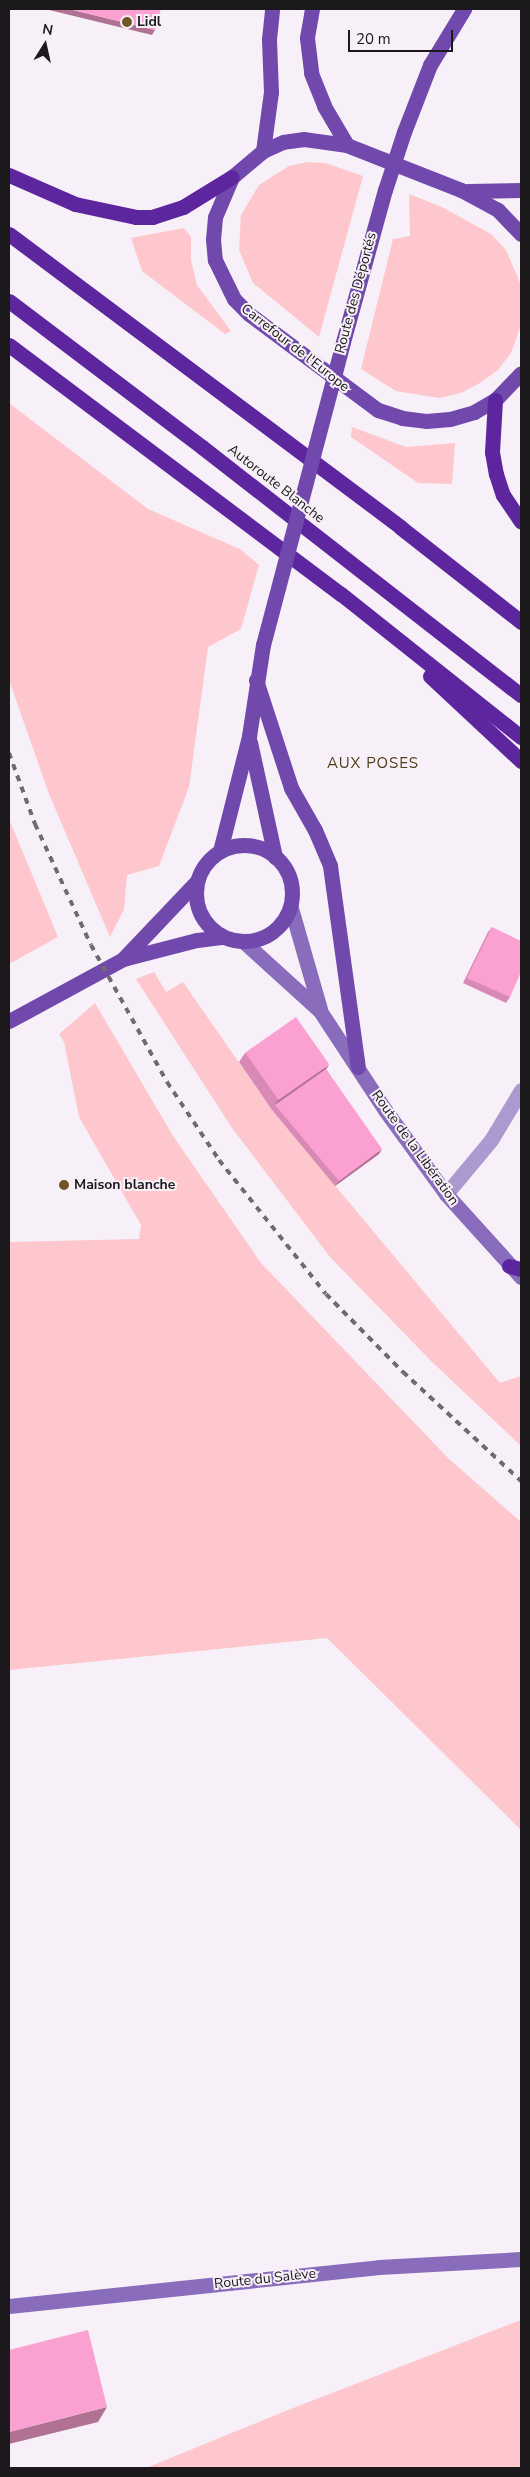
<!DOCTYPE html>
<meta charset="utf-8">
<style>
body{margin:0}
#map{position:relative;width:530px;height:2477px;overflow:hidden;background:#f7f0f8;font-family:"Nunito Sans",sans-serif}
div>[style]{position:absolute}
.green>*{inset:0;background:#fdc7cd}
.lane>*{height:15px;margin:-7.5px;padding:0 7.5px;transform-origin:7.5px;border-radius:7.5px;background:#ab99d0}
.secondary>*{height:15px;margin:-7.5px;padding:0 7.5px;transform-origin:7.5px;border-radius:7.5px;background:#896cbc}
.primary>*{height:15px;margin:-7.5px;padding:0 7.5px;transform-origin:7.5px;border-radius:7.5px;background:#7149ac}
.primary>.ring{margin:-7.5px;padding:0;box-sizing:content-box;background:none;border:15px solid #7149ac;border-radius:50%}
.highway>*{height:15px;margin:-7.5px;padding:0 7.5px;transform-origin:7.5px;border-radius:7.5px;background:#5e269e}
.rail>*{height:4px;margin-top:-2px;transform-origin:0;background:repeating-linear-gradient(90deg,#6e6a6e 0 6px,transparent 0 12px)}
.primary-bridge>*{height:15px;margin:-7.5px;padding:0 7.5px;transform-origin:7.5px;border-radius:7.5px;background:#7149ac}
.wall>*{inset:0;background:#d88ab4}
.shaded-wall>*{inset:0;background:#b07192}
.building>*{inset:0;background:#fba1d1;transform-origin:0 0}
.dots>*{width:14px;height:14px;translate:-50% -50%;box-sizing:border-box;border:2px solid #f7f0f8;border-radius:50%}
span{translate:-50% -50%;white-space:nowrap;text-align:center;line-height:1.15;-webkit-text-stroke:4px #f7f0f8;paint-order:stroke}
.poi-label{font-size:14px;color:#1b191b;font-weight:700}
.left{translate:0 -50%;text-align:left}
.street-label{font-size:14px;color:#1b191b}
.neighbourhood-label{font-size:15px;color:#4e3b15;letter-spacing:1px}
.frame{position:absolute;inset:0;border:10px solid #1b191b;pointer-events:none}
.north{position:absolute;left:20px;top:20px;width:50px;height:50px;-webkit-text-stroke:4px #f7f0f8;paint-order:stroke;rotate:10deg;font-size:14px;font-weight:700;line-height:20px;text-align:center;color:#1b191b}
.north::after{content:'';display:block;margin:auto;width:18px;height:22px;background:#1b191b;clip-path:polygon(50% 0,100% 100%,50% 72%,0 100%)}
.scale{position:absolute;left:348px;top:30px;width:105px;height:22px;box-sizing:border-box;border:2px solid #1b191b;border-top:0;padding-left:6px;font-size:15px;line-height:18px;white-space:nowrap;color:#1b191b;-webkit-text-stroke:4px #f7f0f8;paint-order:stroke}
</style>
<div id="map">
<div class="green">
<i style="clip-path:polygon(307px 162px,325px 163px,363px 176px,319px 337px,253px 283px,239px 250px,241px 215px,259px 185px,289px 166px)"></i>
<i style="clip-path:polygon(409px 194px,442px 207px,491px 234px,506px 250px,521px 285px,521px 325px,511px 353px,498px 370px,480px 383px,461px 393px,439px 398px,396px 391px,361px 369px,393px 239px,410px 236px)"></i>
<i style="clip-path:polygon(184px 228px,191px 237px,191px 260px,197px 285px,231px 331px,225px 334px,142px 271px,131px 238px)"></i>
<i style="clip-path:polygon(9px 403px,148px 509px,240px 549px,259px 565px,241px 629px,208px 647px,189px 787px,159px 866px,127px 875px,124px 909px,110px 937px,49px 794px,9px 680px)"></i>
<i style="clip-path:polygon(352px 427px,406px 447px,455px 443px,452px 484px,418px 483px,351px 437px)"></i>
<i style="clip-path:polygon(9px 819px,58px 937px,9px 964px)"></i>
<i style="clip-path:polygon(154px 972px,166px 992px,183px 982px,272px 1110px,500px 1383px,521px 1376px,521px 1446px,431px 1361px,330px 1257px,232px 1128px,136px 979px)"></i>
<i style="clip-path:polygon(95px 1003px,173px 1136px,261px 1263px,449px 1459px,521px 1522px,521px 1830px,327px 1638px,9px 1670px,9px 1242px,139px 1239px,141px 1225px,79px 1117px,64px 1042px,59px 1034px)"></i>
<i style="clip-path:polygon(521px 2320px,521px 2468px,146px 2468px,288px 2410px)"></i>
</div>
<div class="lane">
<i style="left:446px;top:1194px;width:70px;rotate:-50.2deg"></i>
<i style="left:491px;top:1140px;width:58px;rotate:-59deg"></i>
</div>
<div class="secondary">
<i style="left:291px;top:908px;width:105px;rotate:74deg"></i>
<i style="left:244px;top:942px;width:103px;rotate:42.2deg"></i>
<i style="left:320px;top:1011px;width:118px;rotate:56.7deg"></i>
<i style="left:385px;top:1110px;width:104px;rotate:54deg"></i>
<i style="left:446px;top:1194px;width:112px;rotate:47.9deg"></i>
<i style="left:9px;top:2306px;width:372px;rotate:-6deg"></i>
<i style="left:379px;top:2267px;width:142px;rotate:-3.2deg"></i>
</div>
<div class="primary">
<i style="left:312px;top:9px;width:29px;rotate:100deg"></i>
<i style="left:307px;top:38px;width:35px;rotate:83deg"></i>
<i style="left:311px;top:73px;width:35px;rotate:68deg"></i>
<i style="left:324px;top:106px;width:45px;rotate:59.5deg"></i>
<i style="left:404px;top:132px;width:72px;rotate:-68.8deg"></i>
<i style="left:430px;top:65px;width:66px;rotate:-58.7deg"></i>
<i style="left:263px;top:151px;width:60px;rotate:-82.3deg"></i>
<i style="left:271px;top:92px;width:53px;rotate:-92.2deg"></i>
<i style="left:269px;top:39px;width:30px;rotate:-84deg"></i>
<i style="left:468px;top:191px;width:53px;rotate:-1.1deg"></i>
<i style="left:521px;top:234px;width:33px;rotate:-134deg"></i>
<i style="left:498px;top:210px;width:42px;rotate:-151.6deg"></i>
<i style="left:461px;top:190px;width:123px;rotate:-158.5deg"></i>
<i style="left:347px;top:145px;width:43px;rotate:-172.1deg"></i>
<i style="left:304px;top:139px;width:21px;rotate:172deg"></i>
<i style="left:283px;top:142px;width:22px;rotate:156deg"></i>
<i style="left:263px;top:151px;width:40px;rotate:140deg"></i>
<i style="left:232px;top:177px;width:43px;rotate:113deg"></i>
<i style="left:215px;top:217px;width:22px;rotate:95deg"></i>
<i style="left:213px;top:239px;width:21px;rotate:85deg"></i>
<i style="left:215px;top:260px;width:43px;rotate:64deg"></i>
<i style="left:234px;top:299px;width:21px;rotate:45deg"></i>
<i style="left:249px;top:314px;width:161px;rotate:36.7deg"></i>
<i style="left:378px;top:410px;width:25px;rotate:18deg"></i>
<i style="left:402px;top:418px;width:24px;rotate:7deg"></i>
<i style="left:426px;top:421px;width:24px;rotate:-5deg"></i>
<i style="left:450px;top:419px;width:25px;rotate:-16deg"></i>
<i style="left:474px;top:412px;width:24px;rotate:-30deg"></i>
<i style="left:495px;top:400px;width:37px;rotate:-46deg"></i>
<i style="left:343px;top:342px;width:158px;rotate:-74.6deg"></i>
<i style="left:256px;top:680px;width:114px;rotate:72deg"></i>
<i style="left:291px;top:788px;width:48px;rotate:60.3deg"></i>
<i style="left:315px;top:830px;width:39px;rotate:67deg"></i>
<i style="left:330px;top:866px;width:203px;rotate:82.1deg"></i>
<i style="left:250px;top:742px;width:118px;rotate:77.7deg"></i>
<i class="ring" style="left:196px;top:845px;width:81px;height:81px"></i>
<i style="left:220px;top:851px;width:119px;rotate:-75.8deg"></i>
<i style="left:249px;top:736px;width:92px;rotate:-81.3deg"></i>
<i style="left:124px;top:958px;width:106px;rotate:-46.5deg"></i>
<i style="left:9px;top:1021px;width:130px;rotate:-28.5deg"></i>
<i style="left:123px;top:959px;width:76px;rotate:-14.4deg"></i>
<i style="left:197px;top:940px;width:26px;rotate:-7deg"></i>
</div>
<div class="highway">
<i style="left:9px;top:175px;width:72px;rotate:23.7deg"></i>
<i style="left:75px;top:204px;width:62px;rotate:12deg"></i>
<i style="left:136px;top:217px;width:16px"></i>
<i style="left:152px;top:217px;width:33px;rotate:-18deg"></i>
<i style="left:183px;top:207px;width:57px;rotate:-31.5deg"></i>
<i style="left:9px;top:234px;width:489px;rotate:36.8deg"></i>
<i style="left:400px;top:527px;width:154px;rotate:38.1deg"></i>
<i style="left:9px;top:301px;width:242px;rotate:37.1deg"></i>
<i style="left:202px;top:447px;width:404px;rotate:37.9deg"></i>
<i style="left:9px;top:345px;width:415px;rotate:36.9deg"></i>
<i style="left:341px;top:594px;width:230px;rotate:38.5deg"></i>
<i style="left:495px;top:400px;width:52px;rotate:93.3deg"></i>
<i style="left:492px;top:452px;width:22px;rotate:80deg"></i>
<i style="left:496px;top:474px;width:22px;rotate:72deg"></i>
<i style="left:503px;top:495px;width:32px;rotate:56deg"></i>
<i style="left:430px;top:676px;width:125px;rotate:43deg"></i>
<i style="left:509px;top:1266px;width:12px;rotate:14deg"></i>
</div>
<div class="rail">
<i style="left:9px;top:753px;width:76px;rotate:69.9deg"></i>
<i style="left:35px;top:824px;width:133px;rotate:65.2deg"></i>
<i style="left:91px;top:945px;width:157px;rotate:61deg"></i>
<i style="left:167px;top:1082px;width:94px;rotate:56.3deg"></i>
<i style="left:219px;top:1160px;width:171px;rotate:51.4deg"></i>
<i style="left:326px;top:1294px;width:110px;rotate:45.4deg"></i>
<i style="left:403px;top:1372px;width:161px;rotate:42.7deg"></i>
</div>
<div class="primary-bridge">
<i style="left:385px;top:190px;width:61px;rotate:-71.9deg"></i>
<i style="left:263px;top:645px;width:313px;rotate:-75.2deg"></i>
</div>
<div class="wall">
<i style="clip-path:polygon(492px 927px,510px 997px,506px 1003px,463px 983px,488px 932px)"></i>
<i style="clip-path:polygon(245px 1053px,326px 1069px,379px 1154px,335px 1186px,272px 1110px,239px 1062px)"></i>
</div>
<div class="shaded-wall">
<i style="clip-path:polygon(45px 9px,69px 9px,155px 30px,152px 35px)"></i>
<i style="clip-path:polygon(329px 1065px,323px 1074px,275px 1105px,278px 1100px)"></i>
<i style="clip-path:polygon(382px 1149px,379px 1154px,335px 1186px,339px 1181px)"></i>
<i style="clip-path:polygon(107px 2407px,98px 2422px,9px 2444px,9px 2432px)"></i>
</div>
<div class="building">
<i style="clip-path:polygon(69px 9px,161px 9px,155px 30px)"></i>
<i style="clip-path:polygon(492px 927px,521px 941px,521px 972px,510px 997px,467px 978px)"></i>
<i style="left:296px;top:1017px;width:58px;height:62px;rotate:55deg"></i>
<i style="clip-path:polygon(326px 1069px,382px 1149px,339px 1181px,275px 1105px)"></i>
<i style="clip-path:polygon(88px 2330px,107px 2407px,9px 2432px,9px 2350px)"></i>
</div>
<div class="dots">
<i style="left:127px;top:22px;background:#6f5727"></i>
<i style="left:64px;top:1185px;background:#6f5727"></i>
</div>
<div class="poi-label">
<span class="left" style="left:137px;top:22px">Lidl</span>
<span class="left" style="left:74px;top:1185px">Maison blanche</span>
</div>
<div class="street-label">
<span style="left:356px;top:293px;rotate:-75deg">Route des Déportés</span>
<span style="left:295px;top:348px;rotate:38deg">Carrefour de l'Europe</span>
<span style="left:276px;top:484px;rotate:38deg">Autoroute Blanche</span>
<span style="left:415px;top:1148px;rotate:54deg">Route de la Libération</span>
<span style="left:265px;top:2279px;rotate:-6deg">Route du Salève</span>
</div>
<div class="neighbourhood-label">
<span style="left:373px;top:764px">AUX POSES</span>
</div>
<div class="frame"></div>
<div class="north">N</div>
<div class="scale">20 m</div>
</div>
